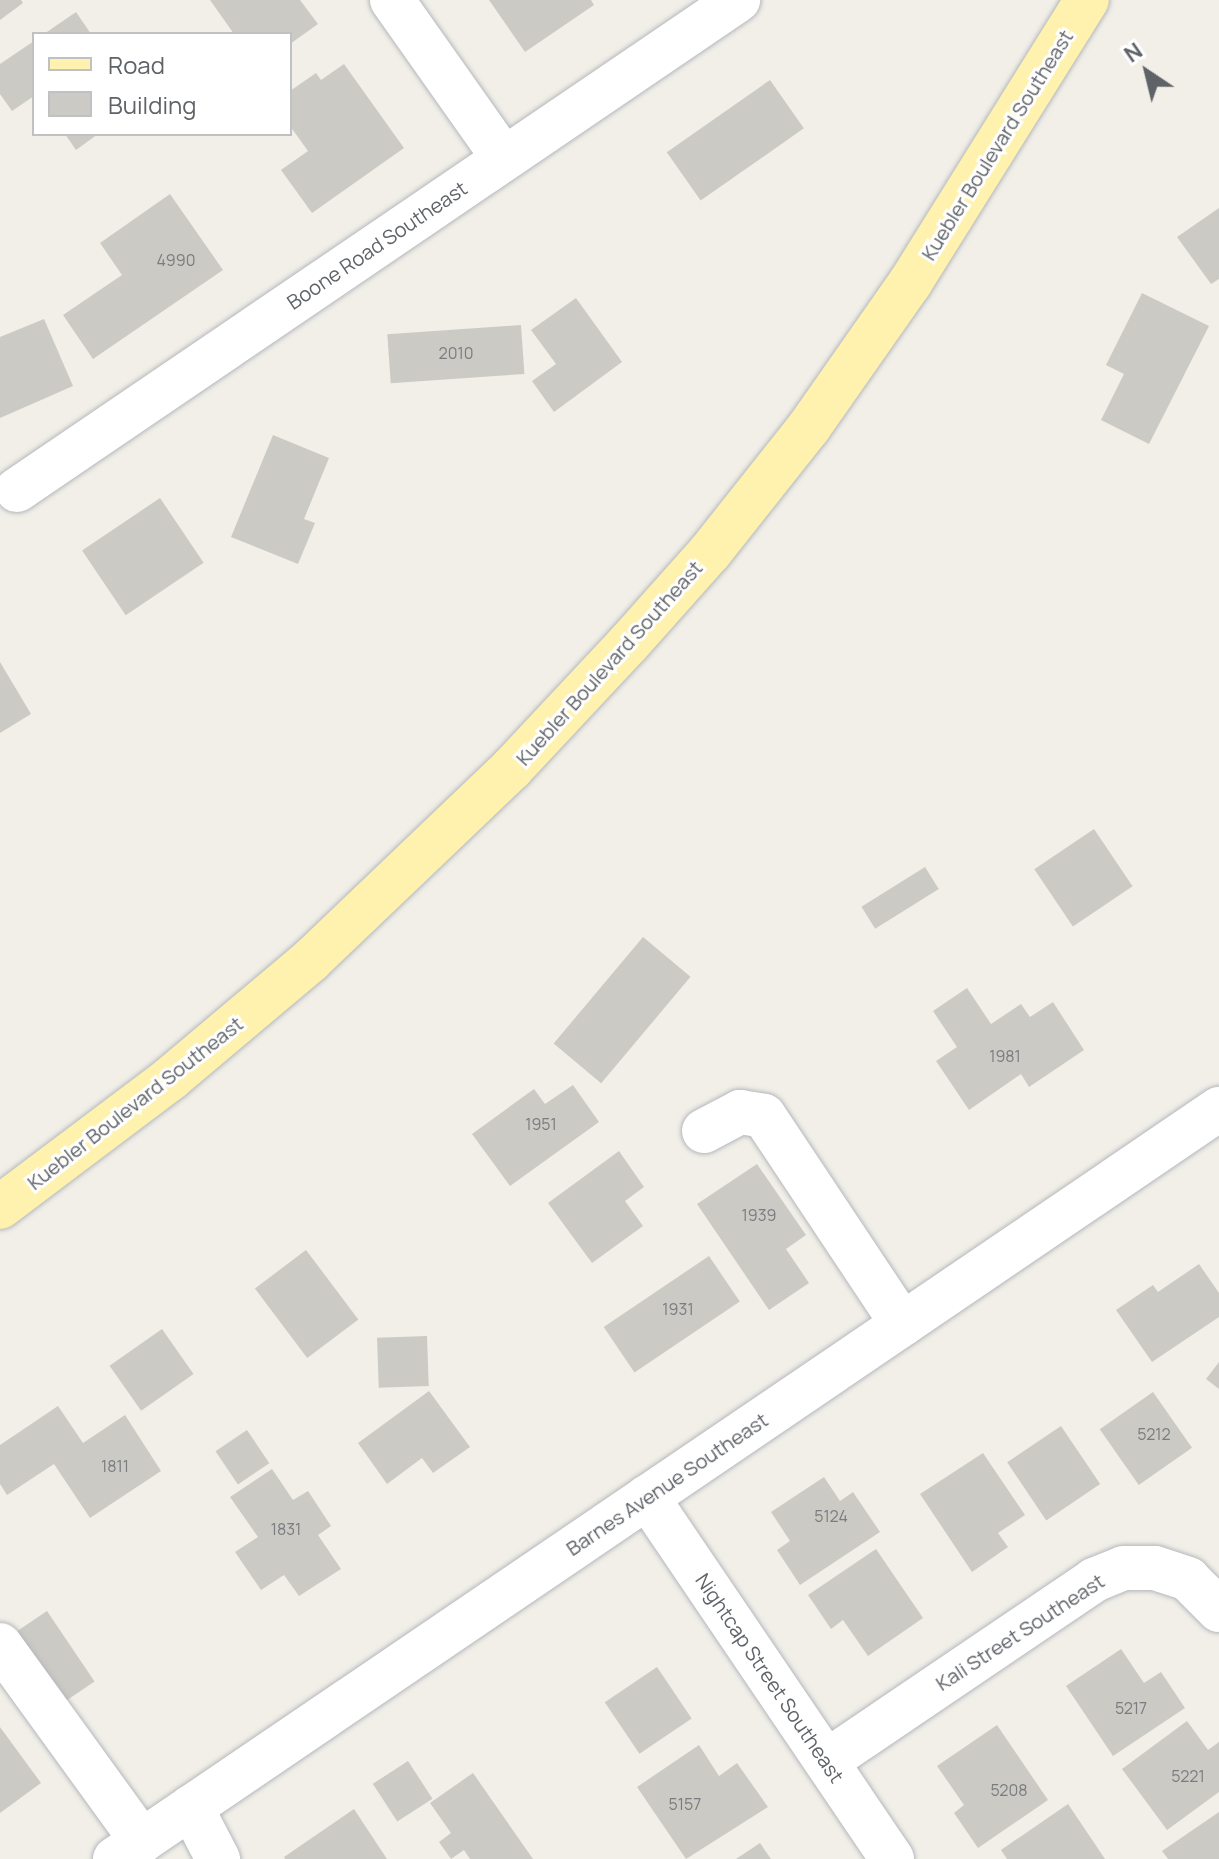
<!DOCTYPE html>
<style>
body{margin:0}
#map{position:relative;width:1219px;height:1859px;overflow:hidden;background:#f1efe8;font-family:Manrope,sans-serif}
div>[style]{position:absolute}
.building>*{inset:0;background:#cccac5;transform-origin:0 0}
.roads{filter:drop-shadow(0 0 2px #b5b8bc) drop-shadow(0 0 2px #b5b8bc)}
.minor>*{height:44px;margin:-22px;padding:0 22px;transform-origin:22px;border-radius:22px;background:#fff}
.major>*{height:44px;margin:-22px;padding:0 22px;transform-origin:22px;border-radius:22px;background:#fff2af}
span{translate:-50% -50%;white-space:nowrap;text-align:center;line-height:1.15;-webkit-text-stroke:6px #fff;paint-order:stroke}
.number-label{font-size:16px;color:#7a7d7f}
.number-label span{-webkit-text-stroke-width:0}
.street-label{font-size:20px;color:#5f6368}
.legend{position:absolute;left:32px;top:32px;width:260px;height:104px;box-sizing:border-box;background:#fff;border:2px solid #bfc1c3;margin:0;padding:10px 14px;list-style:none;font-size:24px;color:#5f6368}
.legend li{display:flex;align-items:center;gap:16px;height:40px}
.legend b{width:40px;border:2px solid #bfc1c3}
.north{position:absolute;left:1107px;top:32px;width:80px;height:80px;-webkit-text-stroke:6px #fff;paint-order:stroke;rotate:325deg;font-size:22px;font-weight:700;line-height:32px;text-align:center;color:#5f6368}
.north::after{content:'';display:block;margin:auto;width:28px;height:36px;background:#5f6368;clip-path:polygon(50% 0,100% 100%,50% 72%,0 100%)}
</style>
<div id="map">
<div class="building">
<i style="clip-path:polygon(0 0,21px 0,23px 3px,0 20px)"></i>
<i style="clip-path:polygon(210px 0,300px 0,318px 24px,290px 44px,290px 34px,234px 34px)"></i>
<i style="clip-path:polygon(489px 0,591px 0,594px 5px,525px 52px)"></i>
<i style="clip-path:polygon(76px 12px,91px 34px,44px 34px)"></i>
<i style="clip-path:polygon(34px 41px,34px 96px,12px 111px,0 94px,0 64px)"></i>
<i style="clip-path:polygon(344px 64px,404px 148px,312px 213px,281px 170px,308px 151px,290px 126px,290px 91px,316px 73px,321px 80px)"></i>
<i style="left:770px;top:80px;width:59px;height:126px;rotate:55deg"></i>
<i style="clip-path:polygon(65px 134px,98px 134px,76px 150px)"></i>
<i style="clip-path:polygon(170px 194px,223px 270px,93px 359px,63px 315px,122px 275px,100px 243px)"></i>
<i style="clip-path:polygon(1219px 208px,1219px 279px,1211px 284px,1177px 237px)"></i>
<i style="clip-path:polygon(1142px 293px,1209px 326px,1149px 444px,1101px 420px,1124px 374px,1106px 365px)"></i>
<i style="clip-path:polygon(576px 298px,622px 362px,554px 412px,532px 381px,556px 364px,531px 330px)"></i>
<i style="clip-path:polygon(44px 319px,73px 386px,0 418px,0 337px)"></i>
<i style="left:521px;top:325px;width:49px;height:134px;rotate:86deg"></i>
<i style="clip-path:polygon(273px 435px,329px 458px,304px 519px,315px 523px,298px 564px,231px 537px)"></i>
<i style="left:160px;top:498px;width:78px;height:94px;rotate:56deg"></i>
<i style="clip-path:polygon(0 662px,31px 714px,0 733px)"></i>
<i style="left:1094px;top:829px;width:69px;height:72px;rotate:56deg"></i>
<i style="left:925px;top:867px;width:26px;height:75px;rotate:58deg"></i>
<i style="left:643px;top:937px;width:62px;height:139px;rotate:40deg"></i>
<i style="clip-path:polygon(967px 988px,991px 1024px,1021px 1004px,1030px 1017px,1053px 1002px,1084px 1050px,1029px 1087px,1021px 1074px,969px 1110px,936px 1061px,957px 1047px,933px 1011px)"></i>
<i style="clip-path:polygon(573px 1085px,599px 1122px,510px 1186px,472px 1134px,534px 1089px,545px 1104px)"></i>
<i style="clip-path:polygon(619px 1151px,644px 1187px,625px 1201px,643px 1226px,592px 1263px,548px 1203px)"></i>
<i style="clip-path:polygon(757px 1164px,806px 1235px,786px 1249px,809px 1283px,769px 1310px,697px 1204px)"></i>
<i style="left:306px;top:1250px;width:87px;height:64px;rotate:53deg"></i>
<i style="left:709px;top:1256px;width:55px;height:127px;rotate:56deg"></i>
<i style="clip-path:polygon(1199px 1264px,1219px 1293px,1219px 1317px,1152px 1362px,1116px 1310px,1153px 1285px,1158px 1292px)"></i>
<i style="left:162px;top:1329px;width:55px;height:64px;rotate:55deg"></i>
<i style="left:427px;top:1336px;width:50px;height:50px;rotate:88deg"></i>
<i style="clip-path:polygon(1219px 1362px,1219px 1389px,1206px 1379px)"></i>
<i style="clip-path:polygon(429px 1391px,470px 1447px,433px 1473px,422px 1458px,387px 1484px,358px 1443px)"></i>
<i style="left:1153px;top:1392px;width:68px;height:65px;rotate:55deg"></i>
<i style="clip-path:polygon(58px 1406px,83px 1443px,125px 1415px,161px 1471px,90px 1518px,54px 1464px,7px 1495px,0 1484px,0 1445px)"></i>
<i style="left:1061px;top:1426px;width:70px;height:65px;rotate:56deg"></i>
<i style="left:247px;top:1430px;width:40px;height:38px;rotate:56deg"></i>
<i style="clip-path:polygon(983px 1453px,1025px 1515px,998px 1533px,1008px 1547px,972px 1572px,920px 1494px)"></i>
<i style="clip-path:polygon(272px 1469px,293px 1500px,308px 1491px,331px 1526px,318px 1535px,341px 1569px,299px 1596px,284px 1575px,261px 1590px,235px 1552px,258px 1537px,230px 1497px)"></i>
<i style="clip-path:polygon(824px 1477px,840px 1501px,853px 1492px,880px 1532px,800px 1585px,777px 1550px,790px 1541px,771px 1512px)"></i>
<i style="clip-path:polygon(876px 1549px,923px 1618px,868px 1656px,843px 1620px,831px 1629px,808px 1595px)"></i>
<i style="left:47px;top:1611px;width:85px;height:46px;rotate:56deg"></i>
<i style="clip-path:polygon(1121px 1649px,1144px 1683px,1161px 1672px,1185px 1708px,1113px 1756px,1066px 1686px)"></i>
<i style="left:657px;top:1667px;width:62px;height:63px;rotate:56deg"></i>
<i style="clip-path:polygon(1187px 1721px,1208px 1750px,1219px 1742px,1219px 1792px,1167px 1830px,1122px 1769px)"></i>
<i style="clip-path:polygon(997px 1725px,1048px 1800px,978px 1848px,954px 1813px,964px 1805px,937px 1766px)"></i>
<i style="clip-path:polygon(0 1727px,41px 1783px,0 1813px)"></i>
<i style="clip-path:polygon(699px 1745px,719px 1776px,737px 1763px,768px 1807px,686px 1859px,637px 1787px)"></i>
<i style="left:408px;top:1761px;width:45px;height:42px;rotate:57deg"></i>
<i style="clip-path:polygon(473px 1773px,533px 1859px,470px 1859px,464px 1850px,451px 1859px,439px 1842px,451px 1833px,430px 1803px)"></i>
<i style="clip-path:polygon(1068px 1804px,1105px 1859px,1007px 1859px,1001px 1850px)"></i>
<i style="clip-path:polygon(354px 1809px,387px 1859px,285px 1859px,284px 1857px)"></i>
<i style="clip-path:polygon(1219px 1812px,1219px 1859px,1168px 1859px,1162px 1851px)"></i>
<i style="clip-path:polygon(760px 1843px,771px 1859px,736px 1859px)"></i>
</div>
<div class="roads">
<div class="minor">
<i style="left:392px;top:0;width:194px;rotate:54.8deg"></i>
<i style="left:17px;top:490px;width:872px;rotate:-34.2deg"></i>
<i style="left:704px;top:1131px;width:41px;rotate:-27.8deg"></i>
<i style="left:740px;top:1112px;width:24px;rotate:9deg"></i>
<i style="left:764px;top:1116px;width:250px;rotate:56.4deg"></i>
<i style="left:647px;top:1497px;width:437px;rotate:55.9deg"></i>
<i style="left:0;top:1645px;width:242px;rotate:54.1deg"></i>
<i style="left:827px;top:1761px;width:323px;rotate:-34.1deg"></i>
<i style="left:1094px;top:1580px;width:31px;rotate:-22deg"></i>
<i style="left:1123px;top:1568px;width:32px"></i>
<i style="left:1155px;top:1568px;width:35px;rotate:18deg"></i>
<i style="left:1188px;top:1579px;width:44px;rotate:45deg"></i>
<i style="left:191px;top:1807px;width:59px;rotate:62.6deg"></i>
<i style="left:115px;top:1859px;width:1335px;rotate:-34.19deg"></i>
</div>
<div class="major">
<i style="left:0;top:1207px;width:214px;rotate:-37deg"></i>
<i style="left:171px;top:1078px;width:182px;rotate:-40.1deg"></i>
<i style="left:310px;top:961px;width:279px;rotate:-43.7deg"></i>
<i style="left:512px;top:768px;width:171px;rotate:-46.9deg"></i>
<i style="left:629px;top:643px;width:122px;rotate:-48.3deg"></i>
<i style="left:710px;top:552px;width:159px;rotate:-51.6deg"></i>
<i style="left:809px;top:427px;width:176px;rotate:-55deg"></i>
<i style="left:910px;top:283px;width:334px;rotate:-58deg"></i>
</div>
</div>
<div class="number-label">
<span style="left:176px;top:260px">4990</span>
<span style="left:456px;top:353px">2010</span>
<span style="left:1005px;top:1056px">1981</span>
<span style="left:541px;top:1124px">1951</span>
<span style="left:759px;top:1215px">1939</span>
<span style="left:678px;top:1309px">1931</span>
<span style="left:1154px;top:1434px">5212</span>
<span style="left:115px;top:1466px">1811</span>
<span style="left:831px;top:1516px">5124</span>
<span style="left:286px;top:1529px">1831</span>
<span style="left:1131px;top:1708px">5217</span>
<span style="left:1188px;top:1776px">5221</span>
<span style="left:1009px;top:1790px">5208</span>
<span style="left:685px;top:1804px">5157</span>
</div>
<div class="street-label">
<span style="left:997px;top:145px;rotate:-58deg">Kuebler Boulevard Southeast</span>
<span style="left:377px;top:245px;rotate:-34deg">Boone Road Southeast</span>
<span style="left:609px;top:663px;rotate:-48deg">Kuebler Boulevard Southeast</span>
<span style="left:135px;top:1103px;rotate:-38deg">Kuebler Boulevard Southeast</span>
<span style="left:667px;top:1484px;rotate:-34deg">Barnes Avenue Southeast</span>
<span style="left:1020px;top:1632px;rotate:-33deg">Kali Street Southeast</span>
<span style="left:770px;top:1678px;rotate:56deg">Nightcap Street Southeast</span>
</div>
<ul class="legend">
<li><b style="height:10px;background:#fff2af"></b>Road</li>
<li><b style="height:22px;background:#cccac5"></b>Building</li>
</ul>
<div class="north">N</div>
</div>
